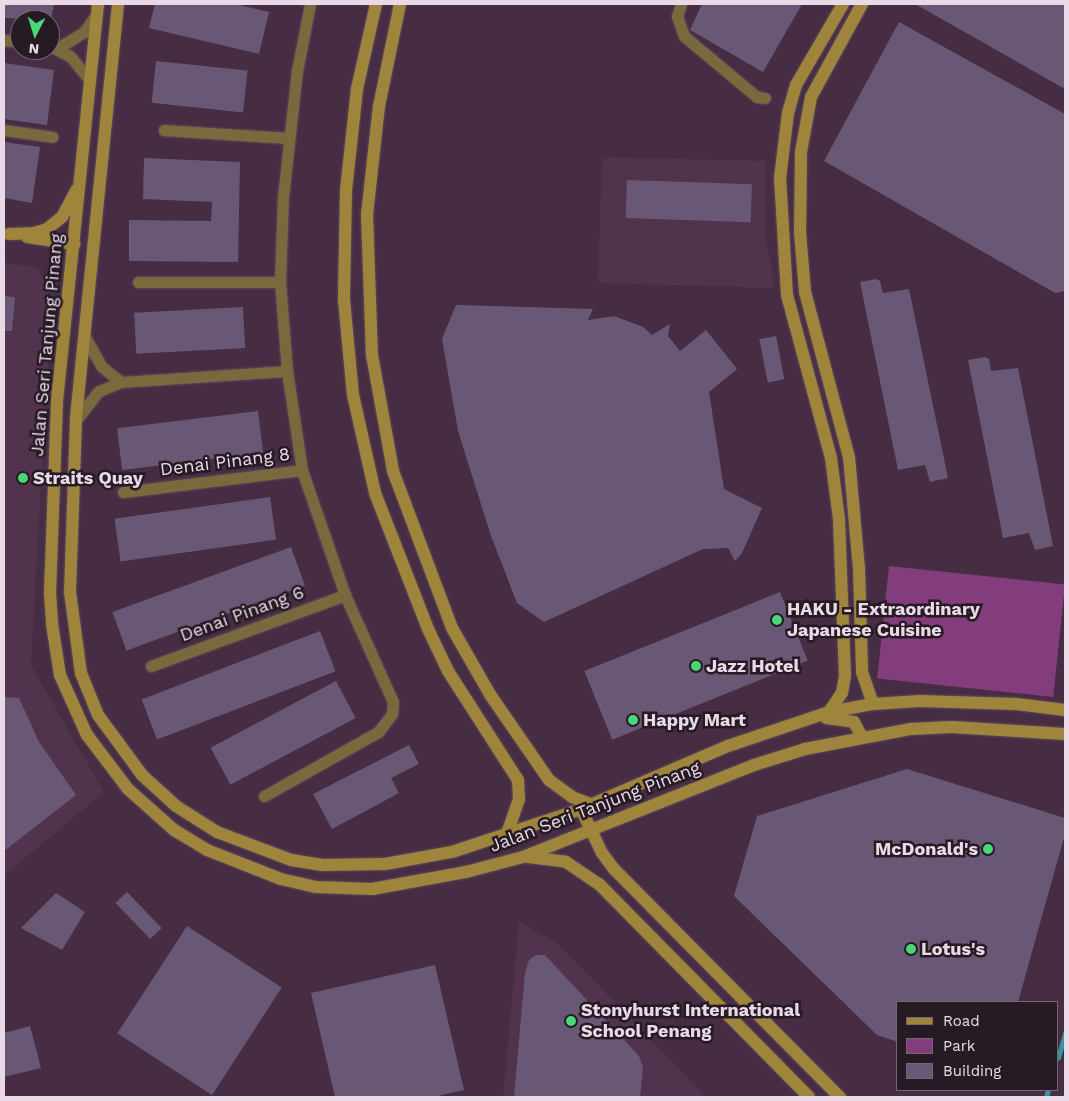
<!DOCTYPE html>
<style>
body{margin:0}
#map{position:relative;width:1069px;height:1101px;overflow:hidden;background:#462d43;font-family:"Work Sans",sans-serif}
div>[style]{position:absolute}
.built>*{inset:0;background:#52334e}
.green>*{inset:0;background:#833c7c;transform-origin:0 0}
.stream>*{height:4.5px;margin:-2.25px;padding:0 2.25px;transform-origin:2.25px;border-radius:2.25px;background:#3992a1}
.building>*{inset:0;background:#695875;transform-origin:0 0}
.roads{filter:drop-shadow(0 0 1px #60495d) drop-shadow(0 0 1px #60495d)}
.street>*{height:11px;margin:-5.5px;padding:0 5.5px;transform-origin:5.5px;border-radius:5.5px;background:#796a3e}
.secondary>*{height:12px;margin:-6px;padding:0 6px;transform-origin:6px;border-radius:6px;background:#9e853b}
.dots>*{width:14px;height:14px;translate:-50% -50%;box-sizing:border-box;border:2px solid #261a24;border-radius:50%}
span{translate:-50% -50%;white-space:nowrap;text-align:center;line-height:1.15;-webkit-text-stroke:5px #261a24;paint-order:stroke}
.street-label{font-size:18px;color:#eadae8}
.poi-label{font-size:18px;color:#eadae8;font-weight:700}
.left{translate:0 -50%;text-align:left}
.right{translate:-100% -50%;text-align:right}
.frame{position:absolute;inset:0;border:5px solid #eadae8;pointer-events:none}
.legend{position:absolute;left:896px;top:1001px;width:162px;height:90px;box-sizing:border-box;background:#261a24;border:1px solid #746772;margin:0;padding:6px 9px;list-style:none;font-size:15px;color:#eadae8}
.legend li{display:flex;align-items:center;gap:10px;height:25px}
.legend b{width:25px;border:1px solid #746772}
.north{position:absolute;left:10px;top:10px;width:50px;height:50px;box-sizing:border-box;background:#261a24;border:1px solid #746772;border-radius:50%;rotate:185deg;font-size:14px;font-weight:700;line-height:20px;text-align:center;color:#eadae8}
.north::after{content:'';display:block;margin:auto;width:18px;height:22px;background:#49d778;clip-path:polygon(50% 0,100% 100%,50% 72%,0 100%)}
</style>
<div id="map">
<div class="built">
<i style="clip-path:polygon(602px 157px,766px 161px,766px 239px,775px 288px,598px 283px)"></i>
<i style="clip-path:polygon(4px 263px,37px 267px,52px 291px,31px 665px,104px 792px,4px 876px)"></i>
<i style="clip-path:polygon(519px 921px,558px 944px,706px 1097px,503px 1097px)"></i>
</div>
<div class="green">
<i style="left:889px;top:566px;width:177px;height:113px;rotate:6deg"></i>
</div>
<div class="stream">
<i style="left:1058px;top:1058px;width:26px;rotate:-74deg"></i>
<i style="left:1046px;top:1097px;width:7px;rotate:-74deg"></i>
</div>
<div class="building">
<i style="clip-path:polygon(4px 4px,54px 4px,51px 20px,4px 18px)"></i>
<i style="clip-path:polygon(155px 4px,235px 4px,269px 12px,259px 54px,149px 28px)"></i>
<i style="clip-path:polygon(702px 4px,802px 4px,763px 72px,690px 30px)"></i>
<i style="clip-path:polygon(915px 4px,1065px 4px,1065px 89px)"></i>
<i style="clip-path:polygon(899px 22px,1065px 114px,1065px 291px,1055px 293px,824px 161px)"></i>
<i style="left:156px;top:61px;width:92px;height:42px;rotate:6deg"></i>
<i style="clip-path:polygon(4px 63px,54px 70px,47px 125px,4px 119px)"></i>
<i style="clip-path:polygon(4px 142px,40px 147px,32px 203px,4px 198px)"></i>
<i style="clip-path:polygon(144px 158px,240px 162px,238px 262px,129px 261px,129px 220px,211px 221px,212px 202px,143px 199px)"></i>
<i style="left:627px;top:180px;width:125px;height:38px;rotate:2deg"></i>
<i style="clip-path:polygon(876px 279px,880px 281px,883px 293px,909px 289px,948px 478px,930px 482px,925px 465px,898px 470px,860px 282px)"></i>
<i style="clip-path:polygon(4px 296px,15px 297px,12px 331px,4px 331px)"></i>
<i style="clip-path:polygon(456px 305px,593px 309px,588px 320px,614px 316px,643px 327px,652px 335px,670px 324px,668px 336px,680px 351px,706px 330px,737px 369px,709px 392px,724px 489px,762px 508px,742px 553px,735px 561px,728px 548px,703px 549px,544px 622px,517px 603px,491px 536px,458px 431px,442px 339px)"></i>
<i style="left:243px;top:307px;width:41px;height:109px;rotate:87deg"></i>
<i style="left:776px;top:336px;width:44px;height:17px;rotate:79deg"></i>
<i style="clip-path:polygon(985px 357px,989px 359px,991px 371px,1018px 368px,1053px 546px,1035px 550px,1029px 533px,1003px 538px,968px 360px)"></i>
<i style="left:258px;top:411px;width:42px;height:142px;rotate:83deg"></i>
<i style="left:270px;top:497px;width:43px;height:157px;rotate:82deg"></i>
<i style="left:291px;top:547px;width:41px;height:190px;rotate:70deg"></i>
<i style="left:780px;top:592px;width:74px;height:211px;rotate:68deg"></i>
<i style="left:320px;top:631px;width:43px;height:191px;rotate:69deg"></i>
<i style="left:336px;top:681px;width:42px;height:142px;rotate:62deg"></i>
<i style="clip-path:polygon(4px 697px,19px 698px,39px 742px,76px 795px,4px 851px)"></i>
<i style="clip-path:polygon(409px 745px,419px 764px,391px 778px,399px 793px,332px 829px,313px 794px)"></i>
<i style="clip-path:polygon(907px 769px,1065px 818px,1065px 834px,1018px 1002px,898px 1002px,898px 1042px,877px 1035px,734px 896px,757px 816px)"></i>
<i style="left:127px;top:892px;width:50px;height:16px;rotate:46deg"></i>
<i style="clip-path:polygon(56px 893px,85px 912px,62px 950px,21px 928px)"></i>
<i style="left:187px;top:926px;width:113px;height:128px;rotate:33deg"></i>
<i style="clip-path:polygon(536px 955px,545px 955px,639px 1056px,643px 1068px,640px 1097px,514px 1097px,525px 973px,529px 960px)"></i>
<i style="clip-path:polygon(435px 965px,464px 1090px,433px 1097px,335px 1097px,311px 993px)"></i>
<i style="clip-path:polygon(30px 1026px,41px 1068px,4px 1077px,4px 1033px)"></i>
</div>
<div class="roads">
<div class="street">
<i style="left:681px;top:4px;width:13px;rotate:108deg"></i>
<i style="left:677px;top:16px;width:21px;rotate:71deg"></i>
<i style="left:684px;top:36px;width:95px;rotate:39.9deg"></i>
<i style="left:757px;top:97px;width:8px;rotate:7deg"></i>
<i style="left:4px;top:40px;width:16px;rotate:7deg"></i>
<i style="left:50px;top:46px;width:22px;rotate:27deg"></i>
<i style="left:70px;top:56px;width:32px;rotate:51deg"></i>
<i style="left:58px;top:48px;width:31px;rotate:-32deg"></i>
<i style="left:84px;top:32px;width:21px;rotate:-55deg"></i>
<i style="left:4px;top:130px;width:49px;rotate:8.1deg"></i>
<i style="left:164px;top:130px;width:123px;rotate:3.7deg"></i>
<i style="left:138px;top:282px;width:142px"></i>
<i style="left:84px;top:335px;width:35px;rotate:61deg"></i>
<i style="left:101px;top:366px;width:26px;rotate:39deg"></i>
<i style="left:76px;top:420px;width:37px;rotate:-52deg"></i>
<i style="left:99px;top:391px;width:24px;rotate:-22deg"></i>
<i style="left:121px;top:382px;width:166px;rotate:-3.8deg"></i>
<i style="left:123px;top:492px;width:180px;rotate:-7deg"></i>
<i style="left:151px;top:666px;width:207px;rotate:-20.1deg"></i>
<i style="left:264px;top:796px;width:131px;rotate:-29.3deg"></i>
<i style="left:378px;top:732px;width:23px;rotate:-52deg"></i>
<i style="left:392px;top:714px;width:12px;rotate:-85deg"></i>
<i style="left:393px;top:702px;width:117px;rotate:-114.2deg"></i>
<i style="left:345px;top:595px;width:132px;rotate:-109deg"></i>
<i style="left:302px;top:470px;width:100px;rotate:-98.6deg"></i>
<i style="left:287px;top:371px;width:89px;rotate:-94.5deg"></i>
<i style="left:280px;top:282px;width:85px;rotate:-88deg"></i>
<i style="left:283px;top:197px;width:127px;rotate:-83.7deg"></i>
<i style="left:297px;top:71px;width:68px;rotate:-79deg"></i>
</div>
<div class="secondary">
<i style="left:98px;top:4px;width:400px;rotate:95.9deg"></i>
<i style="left:57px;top:402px;width:191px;rotate:92.1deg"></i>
<i style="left:50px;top:593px;width:31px;rotate:86deg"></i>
<i style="left:52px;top:624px;width:52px;rotate:81.1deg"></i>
<i style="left:60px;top:675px;width:66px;rotate:65.8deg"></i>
<i style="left:87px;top:735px;width:68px;rotate:52.8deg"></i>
<i style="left:128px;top:789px;width:62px;rotate:41.7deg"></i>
<i style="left:174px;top:830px;width:39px;rotate:31deg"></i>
<i style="left:207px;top:850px;width:79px;rotate:21.4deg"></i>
<i style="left:281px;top:879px;width:36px;rotate:13deg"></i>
<i style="left:316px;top:887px;width:56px;rotate:2deg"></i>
<i style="left:372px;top:889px;width:96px;rotate:-10.3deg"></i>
<i style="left:466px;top:872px;width:59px;rotate:-14.7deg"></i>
<i style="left:523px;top:857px;width:249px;rotate:-21.7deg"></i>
<i style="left:754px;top:765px;width:53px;rotate:-17.4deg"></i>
<i style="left:805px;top:749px;width:108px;rotate:-10.7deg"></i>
<i style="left:911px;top:729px;width:41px;rotate:-2.8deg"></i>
<i style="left:952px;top:727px;width:113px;rotate:3.5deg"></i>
<i style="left:118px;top:4px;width:418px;rotate:95.8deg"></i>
<i style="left:76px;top:420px;width:172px;rotate:92deg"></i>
<i style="left:70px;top:592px;width:82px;rotate:82.3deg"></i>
<i style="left:81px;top:673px;width:45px;rotate:68deg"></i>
<i style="left:98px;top:715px;width:74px;rotate:53.7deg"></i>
<i style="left:142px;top:775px;width:46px;rotate:42.4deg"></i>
<i style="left:176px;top:806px;width:49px;rotate:32.4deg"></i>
<i style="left:217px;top:832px;width:79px;rotate:20.7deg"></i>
<i style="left:291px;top:860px;width:32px;rotate:9deg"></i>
<i style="left:323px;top:865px;width:62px;rotate:-0.9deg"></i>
<i style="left:385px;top:864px;width:68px;rotate:-10.2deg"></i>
<i style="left:452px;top:852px;width:136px;rotate:-18.4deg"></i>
<i style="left:581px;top:809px;width:160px;rotate:-23.2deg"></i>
<i style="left:728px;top:746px;width:107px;rotate:-18.6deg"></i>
<i style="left:829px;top:712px;width:45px;rotate:-10.3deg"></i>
<i style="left:873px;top:704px;width:47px;rotate:-3.7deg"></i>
<i style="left:920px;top:701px;width:96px;rotate:1.8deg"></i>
<i style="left:1016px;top:704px;width:49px;rotate:7deg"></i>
<i style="left:376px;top:4px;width:87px;rotate:102.6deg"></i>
<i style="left:357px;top:89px;width:103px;rotate:96.2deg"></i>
<i style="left:346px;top:191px;width:109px;rotate:91.1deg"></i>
<i style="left:344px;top:300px;width:95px;rotate:84.6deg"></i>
<i style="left:353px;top:395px;width:100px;rotate:77.3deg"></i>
<i style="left:375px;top:493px;width:146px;rotate:68.7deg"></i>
<i style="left:428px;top:629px;width:47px;rotate:64.5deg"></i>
<i style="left:448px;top:671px;width:130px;rotate:57.3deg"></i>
<i style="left:518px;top:780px;width:19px;rotate:87deg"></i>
<i style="left:519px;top:799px;width:37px;rotate:109deg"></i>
<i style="left:400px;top:4px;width:104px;rotate:101.6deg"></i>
<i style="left:379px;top:106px;width:109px;rotate:96.3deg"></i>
<i style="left:367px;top:214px;width:141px;rotate:88deg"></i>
<i style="left:372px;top:355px;width:118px;rotate:79.7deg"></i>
<i style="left:393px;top:471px;width:168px;rotate:69.4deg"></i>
<i style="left:452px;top:628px;width:78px;rotate:60.2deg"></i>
<i style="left:491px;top:696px;width:102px;rotate:55.4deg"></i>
<i style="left:549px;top:780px;width:29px;rotate:36deg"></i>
<i style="left:572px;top:797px;width:22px;rotate:21deg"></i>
<i style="left:862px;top:4px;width:106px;rotate:118.7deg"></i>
<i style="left:811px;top:97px;width:56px;rotate:100.3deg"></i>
<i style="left:801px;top:152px;width:80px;rotate:90.7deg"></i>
<i style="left:800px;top:232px;width:60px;rotate:85.2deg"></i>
<i style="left:805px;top:292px;width:171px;rotate:75.1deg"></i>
<i style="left:849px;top:457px;width:111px;rotate:84.9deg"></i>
<i style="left:859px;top:568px;width:104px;rotate:88.3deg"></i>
<i style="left:862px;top:672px;width:34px;rotate:71deg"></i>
<i style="left:9px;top:234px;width:25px;rotate:-2deg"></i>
<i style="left:34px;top:233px;width:14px;rotate:-17deg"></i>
<i style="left:47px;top:229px;width:19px;rotate:-39deg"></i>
<i style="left:62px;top:217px;width:30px;rotate:-62deg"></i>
<i style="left:27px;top:237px;width:48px;rotate:8.5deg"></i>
<i style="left:829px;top:712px;width:23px;rotate:-56deg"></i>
<i style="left:842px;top:693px;width:17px;rotate:-80deg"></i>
<i style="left:845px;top:676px;width:157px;rotate:-92.2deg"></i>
<i style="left:839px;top:519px;width:62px;rotate:-97.5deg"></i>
<i style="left:831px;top:458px;width:169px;rotate:-105.1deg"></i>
<i style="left:787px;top:295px;width:117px;rotate:-93.4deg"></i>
<i style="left:780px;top:178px;width:65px;rotate:-83deg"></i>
<i style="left:788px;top:113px;width:29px;rotate:-74deg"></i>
<i style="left:796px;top:85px;width:94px;rotate:-59.9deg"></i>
<i style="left:826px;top:718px;width:28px;rotate:8deg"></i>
<i style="left:854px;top:722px;width:17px;rotate:62deg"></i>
<i style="left:581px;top:809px;width:49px;rotate:64.5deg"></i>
<i style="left:602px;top:853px;width:21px;rotate:53deg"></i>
<i style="left:615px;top:870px;width:320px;rotate:45.3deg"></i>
<i style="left:528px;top:857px;width:38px;rotate:7deg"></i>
<i style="left:566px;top:862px;width:40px;rotate:34deg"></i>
<i style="left:599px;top:884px;width:299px;rotate:45.4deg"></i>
</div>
</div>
<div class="dots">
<i style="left:23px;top:478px;background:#49d778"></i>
<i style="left:777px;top:620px;background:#49d778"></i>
<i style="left:696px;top:666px;background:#49d778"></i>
<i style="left:633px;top:720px;background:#49d778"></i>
<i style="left:988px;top:849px;background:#49d778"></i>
<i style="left:911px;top:949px;background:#49d778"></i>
<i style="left:571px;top:1021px;background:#49d778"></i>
</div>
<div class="street-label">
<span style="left:47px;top:345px;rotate:-85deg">Jalan Seri Tanjung Pinang</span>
<span style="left:225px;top:462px;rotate:-7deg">Denai Pinang 8</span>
<span style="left:242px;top:614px;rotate:-20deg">Denai Pinang 6</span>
<span style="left:595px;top:807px;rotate:-21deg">Jalan Seri Tanjung Pinang</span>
</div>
<div class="poi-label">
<span class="left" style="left:33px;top:478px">Straits Quay</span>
<span class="left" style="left:787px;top:620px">HAKU - Extraordinary<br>Japanese Cuisine</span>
<span class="left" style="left:706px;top:666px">Jazz Hotel</span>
<span class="left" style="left:643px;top:720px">Happy Mart</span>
<span class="right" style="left:978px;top:849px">McDonald's</span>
<span class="left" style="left:921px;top:949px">Lotus's</span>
<span class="left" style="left:581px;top:1021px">Stonyhurst International<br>School Penang</span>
</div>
<div class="frame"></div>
<ul class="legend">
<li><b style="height:6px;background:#9e853b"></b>Road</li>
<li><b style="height:14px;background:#833c7c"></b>Park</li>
<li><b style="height:14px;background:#695875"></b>Building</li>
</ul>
<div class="north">N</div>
</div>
